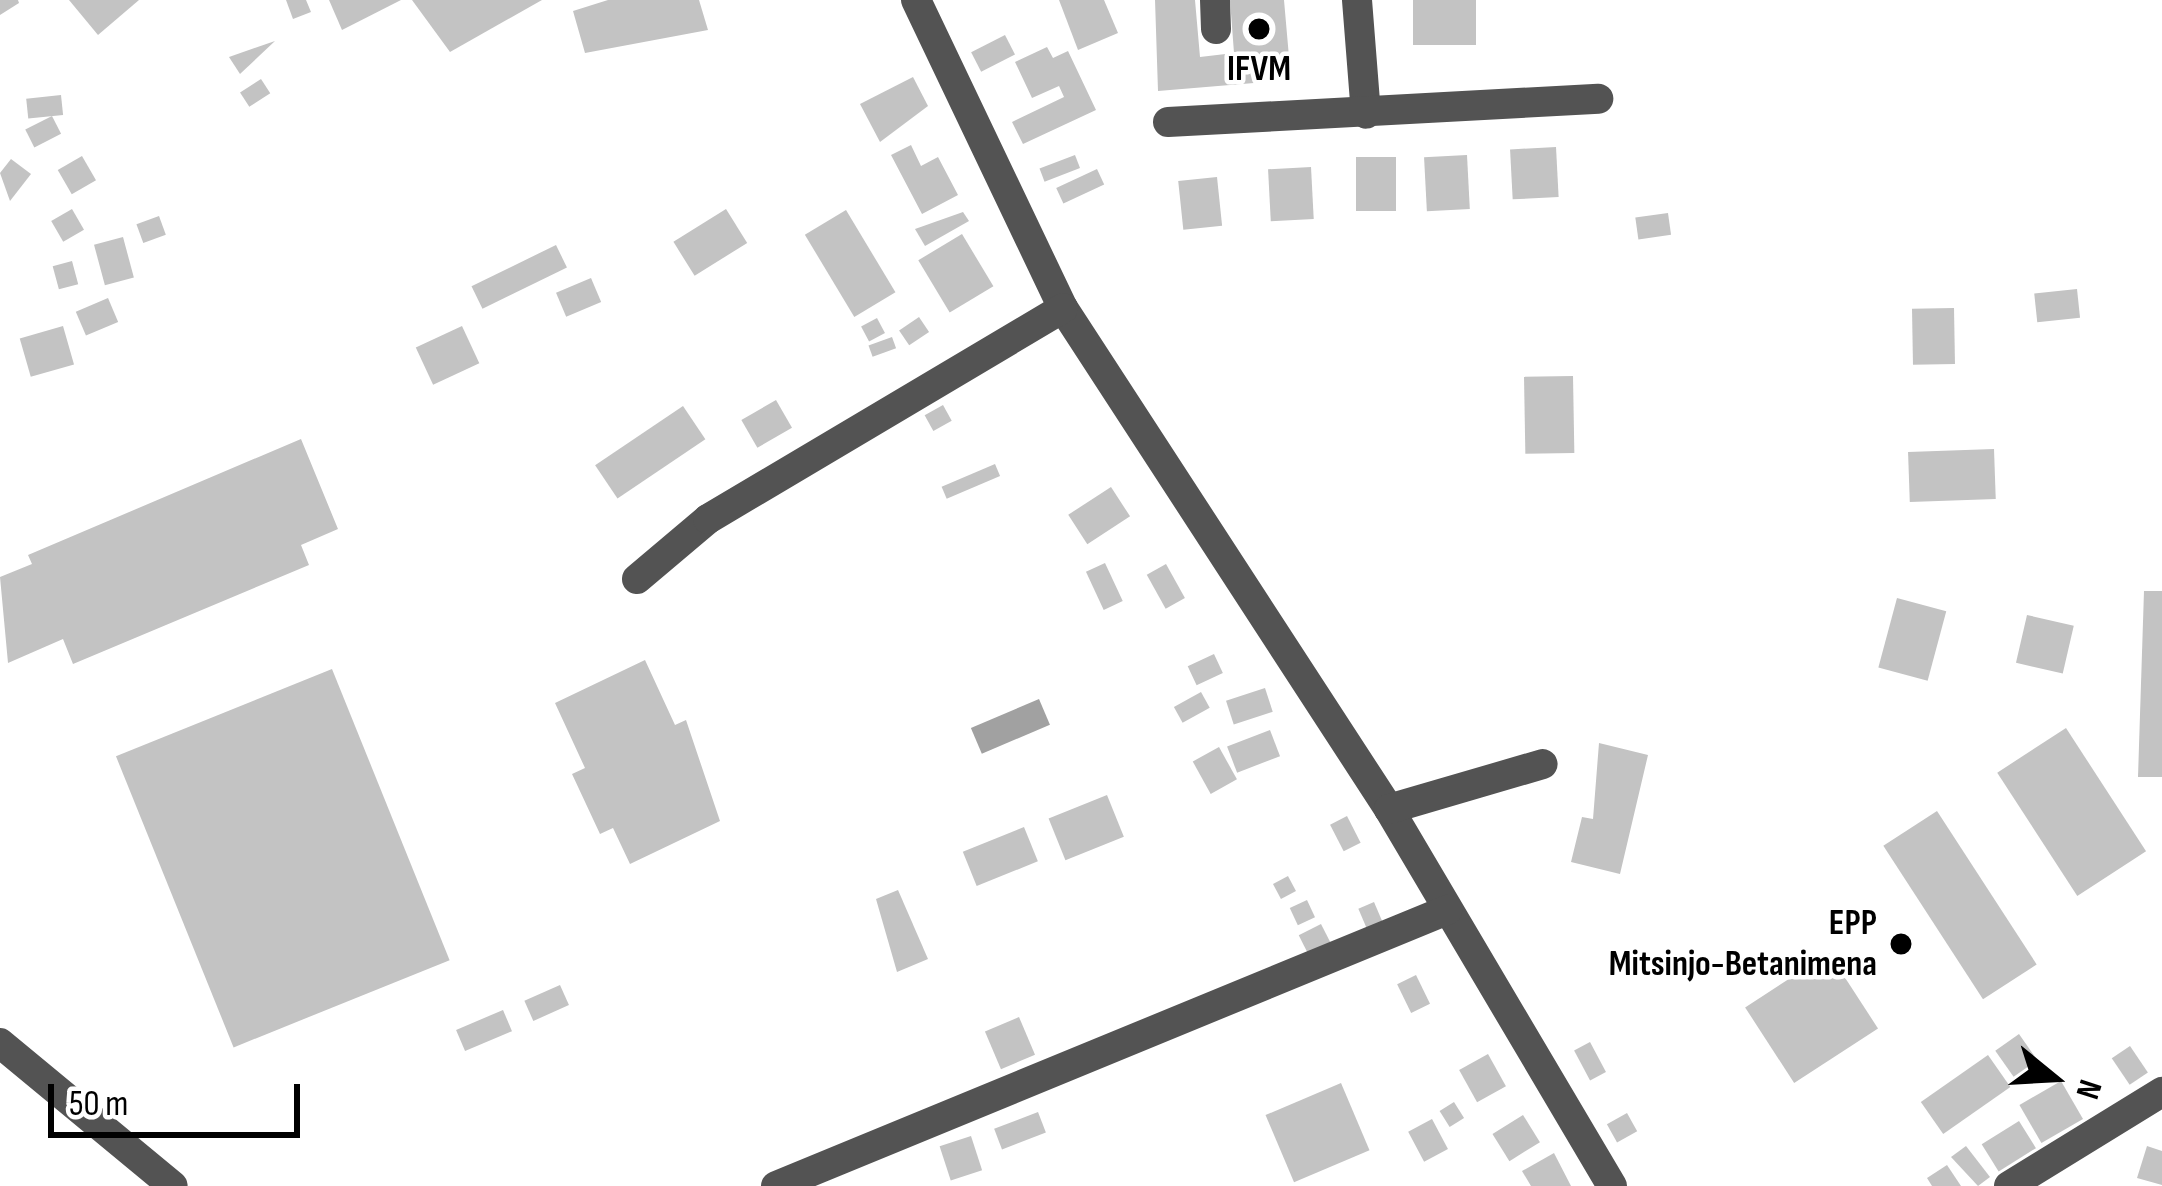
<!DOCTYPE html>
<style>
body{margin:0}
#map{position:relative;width:2162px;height:1186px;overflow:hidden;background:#fff;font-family:"Sofia Sans Condensed",sans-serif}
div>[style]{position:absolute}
.water>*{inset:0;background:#a1a1a1;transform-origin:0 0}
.building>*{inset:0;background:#c3c3c3;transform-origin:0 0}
.minor>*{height:30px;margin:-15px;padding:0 15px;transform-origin:15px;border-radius:15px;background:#535353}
.dots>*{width:33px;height:33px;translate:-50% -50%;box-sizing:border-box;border:6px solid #fff;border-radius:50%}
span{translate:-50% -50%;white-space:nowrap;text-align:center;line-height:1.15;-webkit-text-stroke:9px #fff;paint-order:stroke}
.poi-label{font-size:36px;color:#000;font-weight:700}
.right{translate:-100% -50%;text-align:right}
.north{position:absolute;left:1994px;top:1018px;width:120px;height:120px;-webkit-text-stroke:9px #fff;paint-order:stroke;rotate:108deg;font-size:33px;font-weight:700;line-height:48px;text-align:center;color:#000}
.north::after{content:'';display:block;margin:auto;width:42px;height:54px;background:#000;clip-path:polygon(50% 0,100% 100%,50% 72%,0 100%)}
.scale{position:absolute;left:48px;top:1084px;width:252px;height:54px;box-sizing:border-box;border:6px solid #000;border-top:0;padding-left:15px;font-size:36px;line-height:42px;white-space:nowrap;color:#000;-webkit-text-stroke:9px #fff;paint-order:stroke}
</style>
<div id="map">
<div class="water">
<i style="left:1039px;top:699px;width:28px;height:74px;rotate:67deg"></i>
</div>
<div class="building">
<i style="clip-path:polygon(0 0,18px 0,19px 3px,0 15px)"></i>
<i style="clip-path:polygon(69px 0,139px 0,98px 35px)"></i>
<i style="clip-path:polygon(286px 0,306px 0,311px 12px,293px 19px)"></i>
<i style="clip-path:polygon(329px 0,401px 0,342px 30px)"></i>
<i style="clip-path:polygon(412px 0,542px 0,450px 52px)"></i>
<i style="clip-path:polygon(608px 0,699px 0,708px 30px,585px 53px,573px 11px)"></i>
<i style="clip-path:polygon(1059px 0,1104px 0,1118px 33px,1078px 50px)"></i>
<i style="clip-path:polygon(1155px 0,1195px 0,1200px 57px,1234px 53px,1230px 0,1284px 0,1291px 80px,1158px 91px)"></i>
<i style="left:1413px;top:0;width:63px;height:45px"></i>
<i style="left:1005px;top:35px;width:22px;height:38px;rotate:63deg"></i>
<i style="clip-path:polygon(275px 41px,240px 74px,229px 57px)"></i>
<i style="clip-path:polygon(1047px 47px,1053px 58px,1068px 51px,1096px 110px,1023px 144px,1012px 122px,1064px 97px,1059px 86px,1032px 98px,1015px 62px)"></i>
<i style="clip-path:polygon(913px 77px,928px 106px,880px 142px,860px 104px)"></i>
<i style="left:261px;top:79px;width:17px;height:25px;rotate:57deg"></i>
<i style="left:61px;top:95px;width:20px;height:35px;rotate:84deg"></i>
<i style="left:52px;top:116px;width:20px;height:30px;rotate:63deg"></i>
<i style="clip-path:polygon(911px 145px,921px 166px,938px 157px,958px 195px,922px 214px,891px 155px)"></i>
<i style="left:1556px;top:147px;width:50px;height:46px;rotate:87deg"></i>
<i style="left:1075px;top:155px;width:14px;height:38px;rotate:69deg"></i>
<i style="left:1467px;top:155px;width:54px;height:43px;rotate:87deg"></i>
<i style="left:82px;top:156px;width:28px;height:28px;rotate:60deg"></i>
<i style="left:1356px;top:157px;width:40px;height:54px"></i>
<i style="clip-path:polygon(11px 159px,31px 174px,10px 201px,0 173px)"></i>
<i style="left:1311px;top:167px;width:52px;height:43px;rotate:87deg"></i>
<i style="left:1097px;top:169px;width:17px;height:45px;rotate:65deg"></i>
<i style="left:1217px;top:177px;width:49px;height:39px;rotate:84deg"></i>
<i style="left:72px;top:209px;width:24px;height:24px;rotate:60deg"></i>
<i style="left:726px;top:209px;width:40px;height:62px;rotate:58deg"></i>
<i style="left:846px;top:210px;width:96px;height:48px;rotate:59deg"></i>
<i style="clip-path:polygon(963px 212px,969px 221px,925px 246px,915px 229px)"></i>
<i style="left:1668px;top:213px;width:22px;height:33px;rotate:82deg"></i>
<i style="left:159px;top:216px;width:20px;height:24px;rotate:70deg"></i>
<i style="left:962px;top:234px;width:61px;height:51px;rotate:59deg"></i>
<i style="left:123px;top:237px;width:42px;height:30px;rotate:75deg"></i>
<i style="left:556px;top:245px;width:25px;height:94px;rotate:64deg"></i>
<i style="left:72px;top:261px;width:24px;height:20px;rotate:75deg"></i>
<i style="left:591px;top:278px;width:26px;height:38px;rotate:67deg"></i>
<i style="left:2077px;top:289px;width:29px;height:43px;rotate:84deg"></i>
<i style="left:108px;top:298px;width:26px;height:35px;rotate:67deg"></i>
<i style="left:1954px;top:308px;width:56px;height:42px;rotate:89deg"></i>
<i style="left:919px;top:317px;width:18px;height:24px;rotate:56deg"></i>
<i style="left:877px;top:318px;width:17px;height:18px;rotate:62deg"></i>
<i style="left:63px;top:326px;width:40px;height:45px;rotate:74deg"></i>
<i style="left:462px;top:326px;width:41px;height:51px;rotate:65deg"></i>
<i style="left:892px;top:337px;width:12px;height:25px;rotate:70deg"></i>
<i style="left:1573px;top:376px;width:77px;height:49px;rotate:89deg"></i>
<i style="left:776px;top:400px;width:32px;height:40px;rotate:60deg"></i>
<i style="left:943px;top:405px;width:18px;height:21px;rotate:61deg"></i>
<i style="left:683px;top:406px;width:40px;height:106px;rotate:56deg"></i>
<i style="clip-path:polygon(301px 439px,338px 529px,301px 545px,309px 565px,73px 664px,63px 639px,8px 663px,0 577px,32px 564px,28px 555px)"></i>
<i style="left:1994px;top:449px;width:50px;height:86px;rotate:88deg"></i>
<i style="left:995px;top:464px;width:13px;height:58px;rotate:67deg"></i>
<i style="left:1111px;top:487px;width:35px;height:51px;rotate:57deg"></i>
<i style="left:1105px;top:563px;width:42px;height:21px;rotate:65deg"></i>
<i style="left:1166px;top:564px;width:39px;height:22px;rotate:61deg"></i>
<i style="clip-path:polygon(2144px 591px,2162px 591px,2162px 777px,2138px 777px)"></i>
<i style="left:1897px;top:598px;width:51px;height:72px;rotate:15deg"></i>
<i style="left:2027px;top:615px;width:48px;height:49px;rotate:13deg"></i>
<i style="left:1214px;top:654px;width:21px;height:29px;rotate:65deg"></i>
<i style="clip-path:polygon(645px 660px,675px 725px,686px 720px,720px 821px,630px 864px,613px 828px,600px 834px,572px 774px,585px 768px,555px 703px)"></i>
<i style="left:332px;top:669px;width:314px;height:233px;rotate:68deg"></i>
<i style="left:1265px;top:688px;width:25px;height:41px;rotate:72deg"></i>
<i style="left:1201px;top:692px;width:18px;height:31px;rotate:61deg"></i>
<i style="left:2066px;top:728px;width:147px;height:82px;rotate:57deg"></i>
<i style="left:1270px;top:730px;width:28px;height:46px;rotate:69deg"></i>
<i style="clip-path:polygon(1599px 743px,1648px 755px,1620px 874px,1571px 862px,1582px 817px,1593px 819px)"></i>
<i style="left:1219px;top:747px;width:37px;height:30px;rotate:61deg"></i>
<i style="left:1107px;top:795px;width:45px;height:63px;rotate:68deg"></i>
<i style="left:1937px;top:811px;width:183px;height:64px;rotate:57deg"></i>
<i style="left:1347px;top:816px;width:30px;height:19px;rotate:63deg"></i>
<i style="left:1024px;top:827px;width:37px;height:66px;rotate:68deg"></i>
<i style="left:1288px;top:876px;width:17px;height:17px;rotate:62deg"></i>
<i style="clip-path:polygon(898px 890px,928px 959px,897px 972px,876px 899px)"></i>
<i style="left:1307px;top:900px;width:19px;height:19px;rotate:65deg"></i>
<i style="left:1374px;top:902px;width:21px;height:17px;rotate:67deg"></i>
<i style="left:1321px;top:924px;width:27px;height:25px;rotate:63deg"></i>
<i style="left:1829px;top:953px;width:90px;height:100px;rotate:57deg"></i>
<i style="left:1416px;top:975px;width:32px;height:21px;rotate:64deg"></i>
<i style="left:560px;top:985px;width:22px;height:39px;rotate:66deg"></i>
<i style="left:503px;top:1010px;width:23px;height:51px;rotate:67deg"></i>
<i style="left:1019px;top:1017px;width:41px;height:37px;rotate:67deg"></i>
<i style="left:2019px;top:1034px;width:32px;height:29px;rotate:55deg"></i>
<i style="left:1590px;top:1042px;width:34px;height:18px;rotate:62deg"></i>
<i style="left:2130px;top:1046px;width:32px;height:22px;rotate:56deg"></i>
<i style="left:1488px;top:1054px;width:37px;height:33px;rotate:61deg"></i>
<i style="left:1988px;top:1055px;width:39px;height:82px;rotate:55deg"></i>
<i style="left:2061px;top:1081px;width:44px;height:48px;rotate:60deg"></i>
<i style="left:1341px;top:1083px;width:73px;height:82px;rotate:67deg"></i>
<i style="left:1454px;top:1102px;width:19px;height:17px;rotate:58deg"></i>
<i style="left:1038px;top:1112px;width:22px;height:47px;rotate:69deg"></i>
<i style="left:1627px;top:1113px;width:21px;height:23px;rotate:61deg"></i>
<i style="left:1523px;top:1115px;width:32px;height:36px;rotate:58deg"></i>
<i style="left:1432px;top:1119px;width:34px;height:27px;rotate:62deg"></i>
<i style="left:2019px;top:1121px;width:32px;height:44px;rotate:58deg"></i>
<i style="left:971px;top:1136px;width:36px;height:33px;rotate:72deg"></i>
<i style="clip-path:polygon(1966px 1146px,1990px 1177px,1978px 1186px,1951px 1157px)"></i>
<i style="clip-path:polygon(2147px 1146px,2162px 1151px,2162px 1185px,2137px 1178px)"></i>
<i style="clip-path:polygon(1554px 1153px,1571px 1186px,1531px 1186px,1522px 1171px)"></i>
<i style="clip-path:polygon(1947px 1165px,1961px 1186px,1932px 1186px,1927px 1178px)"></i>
</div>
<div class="minor">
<i style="left:916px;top:0;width:341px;rotate:64.5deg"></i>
<i style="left:1063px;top:308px;width:598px;rotate:56.95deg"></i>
<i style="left:1389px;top:809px;width:438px;rotate:59.4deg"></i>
<i style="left:1215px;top:0;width:29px;rotate:88deg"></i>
<i style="left:1357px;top:0;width:114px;rotate:85.5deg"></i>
<i style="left:1168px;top:122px;width:431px;rotate:-3.1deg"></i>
<i style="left:637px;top:579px;width:93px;rotate:-40.2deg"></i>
<i style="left:708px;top:519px;width:413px;rotate:-30.7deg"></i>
<i style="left:1389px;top:809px;width:160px;rotate:-16.3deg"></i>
<i style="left:0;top:1043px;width:224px;rotate:39.6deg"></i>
<i style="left:776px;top:1186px;width:726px;rotate:-22.36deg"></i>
<i style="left:2009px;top:1186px;width:180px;rotate:-31.6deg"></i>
</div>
<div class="dots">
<i style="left:1259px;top:29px;background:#000"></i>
<i style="left:1901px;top:944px;background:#000"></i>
</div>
<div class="poi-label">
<span style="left:1259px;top:70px">IFVM</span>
<span class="right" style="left:1877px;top:944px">EPP<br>Mitsinjo-Betanimena</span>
</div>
<div class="north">N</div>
<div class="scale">50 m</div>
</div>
